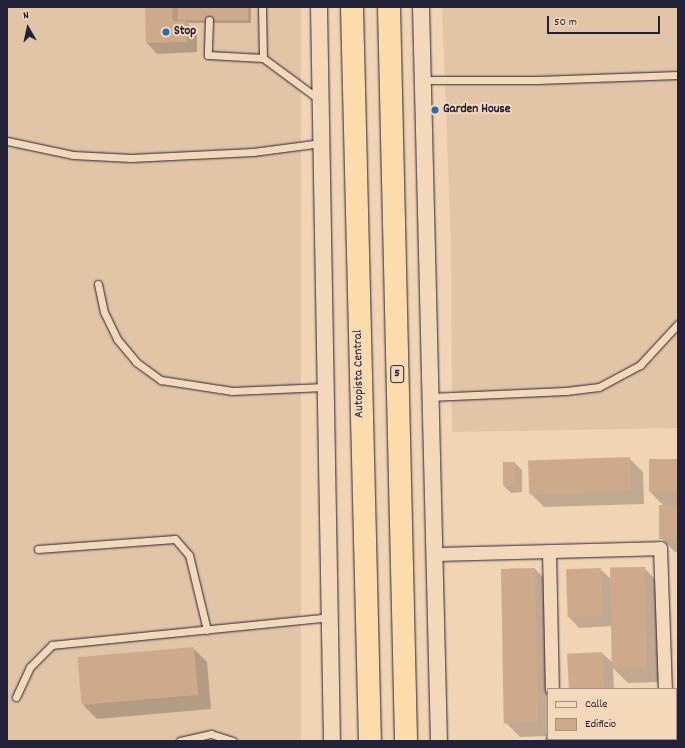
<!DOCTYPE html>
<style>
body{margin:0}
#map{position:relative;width:685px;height:748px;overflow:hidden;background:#f1d4b4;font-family:Dekko,sans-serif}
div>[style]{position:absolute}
.built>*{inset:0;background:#e2c4a6;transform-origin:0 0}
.shadow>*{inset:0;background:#0003;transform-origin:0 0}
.building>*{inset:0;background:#ceaa8d;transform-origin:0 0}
.roads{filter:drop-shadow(0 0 1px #22223b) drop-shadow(0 0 1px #22223b)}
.service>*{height:7px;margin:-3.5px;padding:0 3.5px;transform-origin:3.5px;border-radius:3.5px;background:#f3d9ba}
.minor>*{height:13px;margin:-6.5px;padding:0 6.5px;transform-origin:6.5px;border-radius:6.5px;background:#f3d9ba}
.tertiary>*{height:16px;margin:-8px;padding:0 8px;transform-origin:8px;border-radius:8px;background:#f3d9ba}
.motorway>*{height:22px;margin:-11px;padding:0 11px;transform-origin:11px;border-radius:11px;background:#fcdcab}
.dots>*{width:11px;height:11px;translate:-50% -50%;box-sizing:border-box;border:2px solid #f3d9ba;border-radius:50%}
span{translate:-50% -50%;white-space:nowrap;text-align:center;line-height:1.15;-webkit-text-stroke:4px #f3d9ba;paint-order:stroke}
.shield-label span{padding:1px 3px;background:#f3d9ba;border:1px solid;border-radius:3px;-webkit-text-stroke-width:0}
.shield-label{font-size:12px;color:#22223b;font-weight:700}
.poi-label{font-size:13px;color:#22223b;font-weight:700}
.left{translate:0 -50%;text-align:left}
.street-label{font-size:13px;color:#22223b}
.frame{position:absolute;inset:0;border:8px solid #22223b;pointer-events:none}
.legend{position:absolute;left:547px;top:688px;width:130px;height:52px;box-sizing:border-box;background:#f3d9ba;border:1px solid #9f9087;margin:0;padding:5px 7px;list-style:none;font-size:12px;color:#22223b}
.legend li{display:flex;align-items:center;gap:8px;height:20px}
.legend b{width:20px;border:1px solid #9f9087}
.north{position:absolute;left:8px;top:8px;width:40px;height:40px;-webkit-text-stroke:3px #f3d9ba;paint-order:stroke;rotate:351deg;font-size:11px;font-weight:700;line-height:16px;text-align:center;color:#22223b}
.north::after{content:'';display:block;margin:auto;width:14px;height:18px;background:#22223b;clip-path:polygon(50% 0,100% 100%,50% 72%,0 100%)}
.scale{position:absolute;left:547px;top:16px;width:113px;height:18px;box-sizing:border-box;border:2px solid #22223b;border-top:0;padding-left:5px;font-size:12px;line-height:14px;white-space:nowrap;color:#22223b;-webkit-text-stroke:3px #f3d9ba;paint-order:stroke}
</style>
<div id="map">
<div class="built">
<i style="left:7px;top:7px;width:294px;height:734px"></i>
<i style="clip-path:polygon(442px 7px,678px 7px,678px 428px,452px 432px,451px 244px)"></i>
</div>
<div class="shadow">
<i style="clip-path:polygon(146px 7px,251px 7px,251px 23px,187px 23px,197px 33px,197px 52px,157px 54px,147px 43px)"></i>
<i style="clip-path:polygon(629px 458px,643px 472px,644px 504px,544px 507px,530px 493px)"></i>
<i style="clip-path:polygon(678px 460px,678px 552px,675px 552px,661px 538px,664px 506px,651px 493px)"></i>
<i style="clip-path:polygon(515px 463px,522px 470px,522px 492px,511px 493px,504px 486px)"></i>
<i style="clip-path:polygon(644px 568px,658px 582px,660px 682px,628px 683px,613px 668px,614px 689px,570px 689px,602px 653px,614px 664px,613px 626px,579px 628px,569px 617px,600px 569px,612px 580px)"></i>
<i style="clip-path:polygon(535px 569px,549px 583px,548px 736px,520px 737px,506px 723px)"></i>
<i style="clip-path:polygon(193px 648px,207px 662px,211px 709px,97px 719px,83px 705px)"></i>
<i style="left:621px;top:739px;width:42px;height:3px"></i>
</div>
<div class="building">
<i style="clip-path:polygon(145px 7px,172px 7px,173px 21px,186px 21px,187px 42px,146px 43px)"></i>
<i style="left:178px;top:7px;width:70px;height:13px"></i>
<i style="left:630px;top:457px;width:34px;height:102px;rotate:88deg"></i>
<i style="left:678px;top:459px;width:33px;height:29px;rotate:90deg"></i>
<i style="left:503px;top:462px;width:12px;height:24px"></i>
<i style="left:659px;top:505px;width:19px;height:34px"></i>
<i style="left:645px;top:567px;width:101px;height:35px;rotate:89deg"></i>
<i style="left:535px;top:568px;width:155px;height:34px;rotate:89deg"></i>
<i style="left:601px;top:568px;width:48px;height:35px;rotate:88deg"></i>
<i style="left:194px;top:647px;width:48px;height:117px;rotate:85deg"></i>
<i style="left:602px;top:652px;width:37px;height:35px;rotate:87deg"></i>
</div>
<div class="roads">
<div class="service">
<i style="left:262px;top:7px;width:51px;rotate:88.9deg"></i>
<i style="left:263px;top:58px;width:71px;rotate:36.4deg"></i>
<i style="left:209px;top:20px;width:35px;rotate:92deg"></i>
<i style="left:208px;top:55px;width:55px;rotate:3.1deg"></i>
<i style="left:422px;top:80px;width:115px"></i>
<i style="left:537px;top:80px;width:141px;rotate:-2deg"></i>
<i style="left:7px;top:141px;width:67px;rotate:12deg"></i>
<i style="left:73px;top:155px;width:58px;rotate:3deg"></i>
<i style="left:131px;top:158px;width:122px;rotate:-2.8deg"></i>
<i style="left:253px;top:152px;width:69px;rotate:-7.5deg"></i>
<i style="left:98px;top:284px;width:29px;rotate:78deg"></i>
<i style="left:104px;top:312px;width:30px;rotate:64deg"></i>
<i style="left:117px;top:339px;width:30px;rotate:50deg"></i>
<i style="left:136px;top:362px;width:31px;rotate:36deg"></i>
<i style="left:161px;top:380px;width:72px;rotate:8.8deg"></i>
<i style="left:232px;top:391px;width:93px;rotate:-2.5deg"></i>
<i style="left:430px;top:397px;width:136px;rotate:-2.5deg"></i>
<i style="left:566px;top:391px;width:33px;rotate:-7deg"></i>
<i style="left:599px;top:387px;width:47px;rotate:-28.2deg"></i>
<i style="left:640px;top:365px;width:56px;rotate:-47.2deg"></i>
<i style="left:38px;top:549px;width:137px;rotate:-4.2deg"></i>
<i style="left:175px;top:539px;width:21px;rotate:49deg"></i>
<i style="left:189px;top:555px;width:77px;rotate:76.5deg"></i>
<i style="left:16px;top:697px;width:33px;rotate:-65deg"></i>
<i style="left:30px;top:667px;width:31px;rotate:-45deg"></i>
<i style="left:52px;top:645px;width:280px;rotate:-5.7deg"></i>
<i style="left:180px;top:741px;width:32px;rotate:-13deg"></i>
<i style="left:211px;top:734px;width:23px;rotate:18deg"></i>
</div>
<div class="minor">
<i style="left:549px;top:551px;width:138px;rotate:88.8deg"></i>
<i style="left:434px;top:554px;width:226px;rotate:-1.5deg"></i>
<i style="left:660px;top:548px;width:141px;rotate:88deg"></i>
<i style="left:553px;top:739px;width:2px;rotate:90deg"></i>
<i style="left:667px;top:739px;width:2px;rotate:90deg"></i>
</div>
<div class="tertiary">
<i style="left:319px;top:7px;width:734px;rotate:88.99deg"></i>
<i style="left:421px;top:7px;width:734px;rotate:88.6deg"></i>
</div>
<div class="motorway">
<i style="left:352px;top:7px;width:734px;rotate:88.6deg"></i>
<i style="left:389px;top:7px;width:734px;rotate:88.67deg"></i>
</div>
</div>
<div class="dots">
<i style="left:166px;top:32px;background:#1f6fb2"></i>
<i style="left:435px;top:110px;background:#1f6fb2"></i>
</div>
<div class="shield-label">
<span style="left:397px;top:374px">5</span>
</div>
<div class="poi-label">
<span class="left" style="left:174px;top:32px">Stop</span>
<span class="left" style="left:443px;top:110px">Garden House</span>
</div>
<div class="street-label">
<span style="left:360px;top:374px;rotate:-91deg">Autopista Central</span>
</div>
<div class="frame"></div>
<ul class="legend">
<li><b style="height:5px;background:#f3d9ba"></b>Calle</li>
<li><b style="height:11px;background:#ceaa8d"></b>Edificio</li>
</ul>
<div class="north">N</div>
<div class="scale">50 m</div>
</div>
